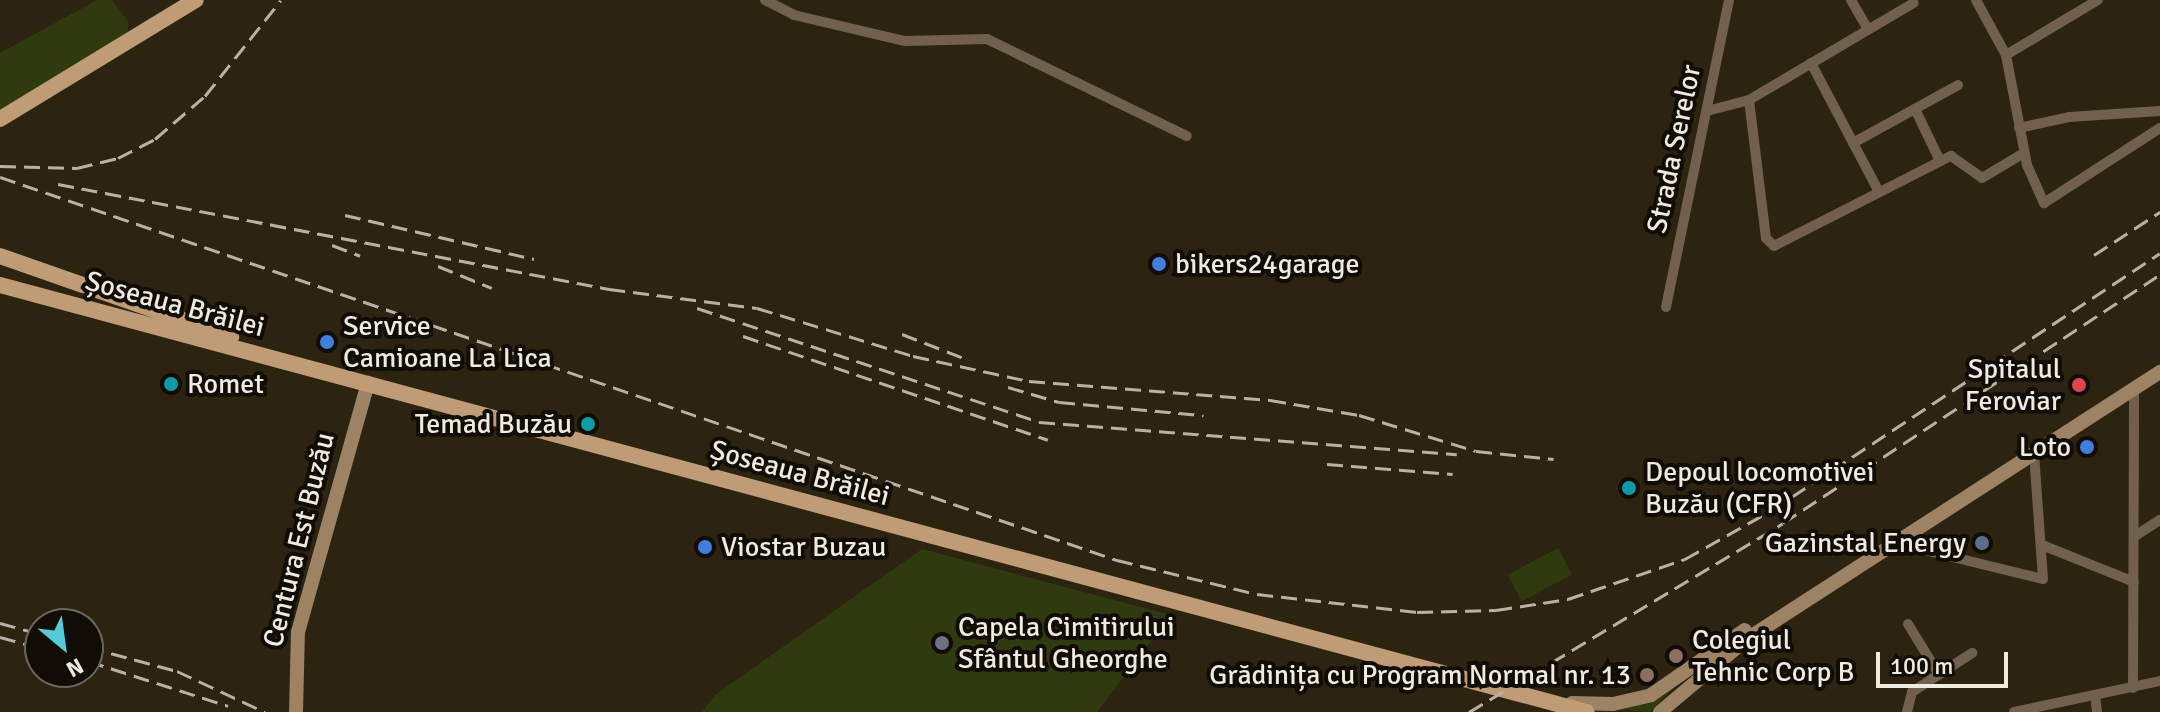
<!DOCTYPE html>
<meta charset="utf-8">
<style>
body{margin:0}
#map{position:relative;width:2160px;height:712px;overflow:hidden;background:#2c2310;font-family:Signika,sans-serif}
div>[style]{position:absolute}
.green>*{inset:0;background:#303a0f;transform-origin:0 0}
.minor>*{height:10px;margin:-5px;padding:0 5px;transform-origin:5px;border-radius:5px;background:#71604e}
.secondary>*{height:14px;margin:-7px;padding:0 7px;transform-origin:7px;border-radius:7px;background:#9d8264}
.primary>*{height:16px;margin:-8px;padding:0 8px;transform-origin:8px;border-radius:8px;background:#bf9c75}
.rail>*{height:3px;margin-top:-1.5px;transform-origin:0;background:repeating-linear-gradient(90deg,#b9b2a4 0 16px,transparent 0 24px)}
.dots>*{width:22px;height:22px;translate:-50% -50%;box-sizing:border-box;border:4px solid #110d06;border-radius:50%}
span{translate:-50% -50%;white-space:nowrap;text-align:center;line-height:1.15;-webkit-text-stroke:8px #110d06;paint-order:stroke}
.street-label{font-size:28px;color:#f1ebdf}
.poi-label{font-size:28px;color:#f1ebdf}
.left{translate:0 -50%;text-align:left}
.right{translate:-100% -50%;text-align:right}
.north{position:absolute;left:24px;top:608px;width:80px;height:80px;box-sizing:border-box;background:#110d06;border:2px solid #6b665d;border-radius:50%;rotate:151deg;font-size:22px;font-weight:700;line-height:32px;text-align:center;color:#f1ebdf}
.north::after{content:'';display:block;margin:auto;width:28px;height:36px;background:#53cbda;clip-path:polygon(50% 0,100% 100%,50% 72%,0 100%)}
.scale{position:absolute;left:1876px;top:652px;width:132px;height:36px;box-sizing:border-box;border:4px solid #f1ebdf;border-top:0;padding-left:10px;font-size:24px;line-height:28px;white-space:nowrap;color:#f1ebdf;-webkit-text-stroke:6px #110d06;paint-order:stroke}
</style>
<div id="map">
<div class="green">
<i style="clip-path:polygon(97px 0,112px 0,128px 21px,128px 32px,0 110px,0 53px)"></i>
<i style="left:1558px;top:548px;width:30px;height:57px;rotate:62deg"></i>
<i style="clip-path:polygon(922px 549px,1171px 615px,1097px 712px,702px 712px,715px 695px)"></i>
<i style="clip-path:polygon(1674px 687px,1650px 712px,1611px 709px)"></i>
</div>
<div class="minor">
<i style="left:765px;top:0;width:33px;rotate:27deg"></i>
<i style="left:794px;top:15px;width:114px;rotate:13.2deg"></i>
<i style="left:905px;top:41px;width:82px;rotate:-1.4deg"></i>
<i style="left:987px;top:39px;width:222px;rotate:25.9deg"></i>
<i style="left:1851px;top:0;width:34px;rotate:60deg"></i>
<i style="left:1976px;top:0;width:63px;rotate:61.4deg"></i>
<i style="left:2006px;top:55px;width:112px;rotate:79.2deg"></i>
<i style="left:2027px;top:165px;width:42px;rotate:65.9deg"></i>
<i style="left:2044px;top:203px;width:138px;rotate:-32.9deg"></i>
<i style="left:2006px;top:55px;width:107px;rotate:-30.9deg"></i>
<i style="left:1811px;top:63px;width:146px;rotate:62.2deg"></i>
<i style="left:1749px;top:100px;width:139px;rotate:83deg"></i>
<i style="left:1766px;top:238px;width:11px;rotate:45deg"></i>
<i style="left:1774px;top:246px;width:199px;rotate:-27deg"></i>
<i style="left:1951px;top:156px;width:38px;rotate:35deg"></i>
<i style="left:1982px;top:178px;width:49px;rotate:-30.8deg"></i>
<i style="left:1915px;top:109px;width:58px;rotate:64.3deg"></i>
<i style="left:1707px;top:111px;width:43px;rotate:-14.7deg"></i>
<i style="left:1749px;top:100px;width:191px;rotate:-30.5deg"></i>
<i style="left:2019px;top:128px;width:51px;rotate:-12.4deg"></i>
<i style="left:2069px;top:117px;width:91px;rotate:-3.8deg"></i>
<i style="left:1853px;top:143px;width:120px;rotate:-28.9deg"></i>
<i style="left:1666px;top:307px;width:313px;rotate:-78.4deg"></i>
<i style="left:2135px;top:536px;width:30px;rotate:-33deg"></i>
<i style="left:1904px;top:538px;width:27px;rotate:28deg"></i>
<i style="left:1928px;top:551px;width:118px;rotate:13.7deg"></i>
<i style="left:2043px;top:579px;width:126px;rotate:-94.1deg"></i>
<i style="left:2042px;top:545px;width:99px;rotate:21.9deg"></i>
<i style="left:1908px;top:624px;width:57px;rotate:58.5deg"></i>
<i style="left:2133px;top:688px;width:299px;rotate:-89.8deg"></i>
<i style="left:2095px;top:695px;width:17px;rotate:83deg"></i>
<i style="left:1907px;top:712px;width:21px;rotate:-76deg"></i>
<i style="left:1912px;top:692px;width:72px;rotate:-33deg"></i>
<i style="left:2014px;top:712px;width:149px;rotate:-12deg"></i>
</div>
<div class="secondary">
<i style="left:1572px;top:703px;width:41px;rotate:1.4deg"></i>
<i style="left:1613px;top:704px;width:39px;rotate:-13deg"></i>
<i style="left:1651px;top:695px;width:114px;rotate:-34.7deg"></i>
<i style="left:296px;top:712px;width:80px;rotate:-88.6deg"></i>
<i style="left:298px;top:632px;width:259px;rotate:-74.3deg"></i>
<i style="left:1660px;top:712px;width:114px;rotate:-40deg"></i>
<i style="left:1747px;top:639px;width:492px;rotate:-32.9deg"></i>
</div>
<div class="primary">
<i style="left:0;top:119px;width:229px;rotate:-31.3deg"></i>
<i style="left:0;top:256px;width:245px;rotate:19.3deg"></i>
<i style="left:0;top:285px;width:1643px;rotate:15.06deg"></i>
</div>
<div class="rail">
<i style="left:0;top:166px;width:77px;rotate:1.5deg"></i>
<i style="left:77px;top:168px;width:42px;rotate:-13.7deg"></i>
<i style="left:118px;top:158px;width:42px;rotate:-27.2deg"></i>
<i style="left:155px;top:139px;width:66px;rotate:-40.7deg"></i>
<i style="left:205px;top:96px;width:122px;rotate:-51.6deg"></i>
<i style="left:0;top:177px;width:1181px;rotate:18.93deg"></i>
<i style="left:1117px;top:560px;width:144px;rotate:13.7deg"></i>
<i style="left:1257px;top:594px;width:161px;rotate:6.4deg"></i>
<i style="left:1417px;top:612px;width:79px;rotate:-1.5deg"></i>
<i style="left:1496px;top:610px;width:73px;rotate:-8.7deg"></i>
<i style="left:1568px;top:599px;width:124px;rotate:-18.9deg"></i>
<i style="left:1685px;top:559px;width:100px;rotate:-29.4deg"></i>
<i style="left:1772px;top:510px;width:465px;rotate:-33.5deg"></i>
<i style="left:58px;top:184px;width:561px;rotate:10.79deg"></i>
<i style="left:609px;top:289px;width:149px;rotate:7.3deg"></i>
<i style="left:757px;top:308px;width:163px;rotate:17.1deg"></i>
<i style="left:913px;top:356px;width:119px;rotate:12.2deg"></i>
<i style="left:1029px;top:381px;width:242px;rotate:4.5deg"></i>
<i style="left:1270px;top:400px;width:90px;rotate:9.6deg"></i>
<i style="left:1359px;top:415px;width:122px;rotate:17.1deg"></i>
<i style="left:1476px;top:451px;width:78px;rotate:5.9deg"></i>
<i style="left:345px;top:215px;width:194px;rotate:13.1deg"></i>
<i style="left:332px;top:245px;width:30px;rotate:21deg"></i>
<i style="left:2094px;top:255px;width:79px;rotate:-33.1deg"></i>
<i style="left:438px;top:266px;width:58px;rotate:22.2deg"></i>
<i style="left:697px;top:308px;width:360px;rotate:18.4deg"></i>
<i style="left:1039px;top:422px;width:419px;rotate:4.4deg"></i>
<i style="left:902px;top:334px;width:72px;rotate:21.2deg"></i>
<i style="left:743px;top:336px;width:322px;rotate:18.8deg"></i>
<i style="left:1008px;top:387px;width:53px;rotate:16.4deg"></i>
<i style="left:1059px;top:402px;width:145px;rotate:5.2deg"></i>
<i style="left:1327px;top:464px;width:126px;rotate:4.5deg"></i>
<i style="left:0;top:623px;width:41px;rotate:15.4deg"></i>
<i style="left:0;top:637px;width:41px;rotate:15.4deg"></i>
<i style="left:88px;top:647px;width:92px;rotate:15.1deg"></i>
<i style="left:177px;top:671px;width:97px;rotate:25deg"></i>
<i style="left:88px;top:661px;width:147px;rotate:17.8deg"></i>
<i style="left:1469px;top:712px;width:366px;rotate:-31deg"></i>
<i style="left:1783px;top:523px;width:452px;rotate:-33.4deg"></i>
</div>
<div class="dots">
<i style="left:1159px;top:264px;background:#3f7fe0"></i>
<i style="left:327px;top:342px;background:#3f7fe0"></i>
<i style="left:171px;top:384px;background:#0f9aa8"></i>
<i style="left:2079px;top:385px;background:#e0444e"></i>
<i style="left:588px;top:424px;background:#0f9aa8"></i>
<i style="left:2087px;top:447px;background:#3f7fe0"></i>
<i style="left:1629px;top:488px;background:#0f9aa8"></i>
<i style="left:1982px;top:543px;background:#5c6f8a"></i>
<i style="left:705px;top:547px;background:#3f7fe0"></i>
<i style="left:942px;top:643px;background:#6b7280"></i>
<i style="left:1676px;top:656px;background:#8d6e63"></i>
<i style="left:1647px;top:675px;background:#8d6e63"></i>
</div>
<div class="street-label">
<span style="left:1674px;top:149px;rotate:-78deg">Strada Serelor</span>
<span style="left:175px;top:304px;rotate:15deg">Șoseaua Brăilei</span>
<span style="left:800px;top:473px;rotate:15deg">Șoseaua Brăilei</span>
<span style="left:299px;top:540px;rotate:-76deg">Centura Est Buzău</span>
</div>
<div class="poi-label">
<span class="left" style="left:1175px;top:264px">bikers24garage</span>
<span class="left" style="left:343px;top:342px">Service<br>Camioane La Lica</span>
<span class="right" style="left:2061px;top:385px">Spitalul<br>Feroviar</span>
<span class="left" style="left:187px;top:384px">Romet</span>
<span class="right" style="left:572px;top:424px">Temad Buzău</span>
<span class="right" style="left:2071px;top:447px">Loto</span>
<span class="left" style="left:1645px;top:488px">Depoul locomotivei<br>Buzău (CFR)</span>
<span class="right" style="left:1966px;top:543px">Gazinstal Energy</span>
<span class="left" style="left:721px;top:547px">Viostar Buzau</span>
<span class="left" style="left:958px;top:643px">Capela Cimitirului<br>Sfântul Gheorghe</span>
<span class="left" style="left:1692px;top:656px">Colegiul<br>Tehnic Corp B</span>
<span class="right" style="left:1631px;top:675px">Grădinița cu Program Normal nr. 13</span>
</div>
<div class="north">N</div>
<div class="scale">100 m</div>
</div>
